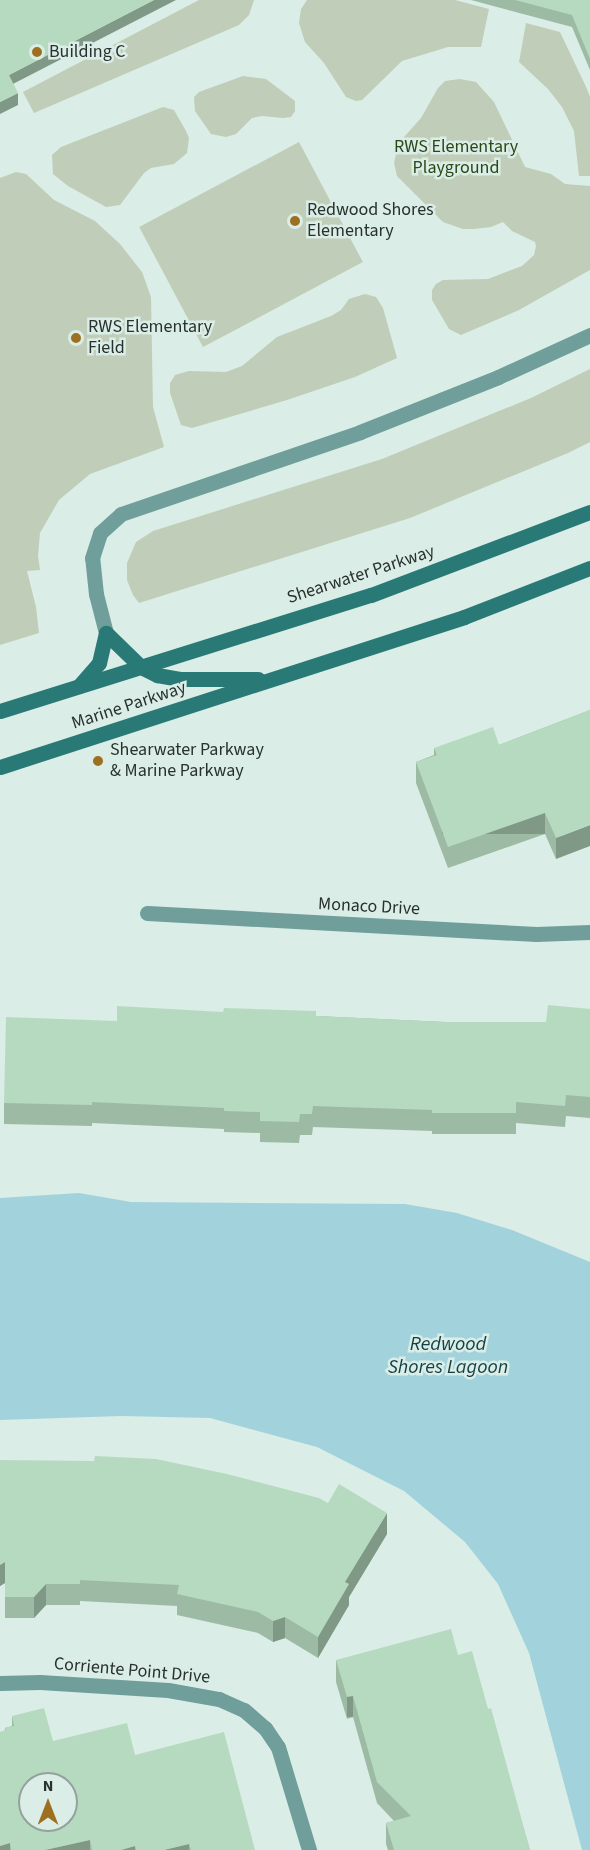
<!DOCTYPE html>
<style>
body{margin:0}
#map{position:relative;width:590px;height:1850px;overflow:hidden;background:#daede6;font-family:"Source Sans 3",sans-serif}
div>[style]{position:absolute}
.green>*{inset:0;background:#c0cdb8;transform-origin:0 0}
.water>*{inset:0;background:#a2d3dc}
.lane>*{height:15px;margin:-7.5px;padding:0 7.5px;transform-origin:7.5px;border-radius:7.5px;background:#6f9e9b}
.street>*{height:15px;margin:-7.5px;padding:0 7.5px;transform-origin:7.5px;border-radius:7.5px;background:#6f9e9b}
.secondary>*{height:15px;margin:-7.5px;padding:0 7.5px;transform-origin:7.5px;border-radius:7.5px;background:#297976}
.wall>*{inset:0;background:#9dbba4}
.shaded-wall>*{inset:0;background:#7f9986;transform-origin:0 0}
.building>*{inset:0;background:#b6dabf}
.dots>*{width:16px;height:16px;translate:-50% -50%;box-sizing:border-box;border:3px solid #daede6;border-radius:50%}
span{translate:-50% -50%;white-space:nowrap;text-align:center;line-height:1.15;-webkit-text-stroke:5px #daede6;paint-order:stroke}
.poi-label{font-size:18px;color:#29312e}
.left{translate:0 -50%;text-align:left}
.park-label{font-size:18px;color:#2b4715}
.street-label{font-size:18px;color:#29312e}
.water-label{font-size:20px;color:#123f46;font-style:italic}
.north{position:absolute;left:18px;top:1772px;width:60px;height:60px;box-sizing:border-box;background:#daede6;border:2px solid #93a29c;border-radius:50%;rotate:0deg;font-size:16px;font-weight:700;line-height:24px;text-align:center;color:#29312e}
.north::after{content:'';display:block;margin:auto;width:21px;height:27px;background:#9e6f21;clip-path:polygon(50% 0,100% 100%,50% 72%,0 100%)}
</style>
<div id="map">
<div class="green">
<i style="clip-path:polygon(199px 0,254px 0,249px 15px,239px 25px,34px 113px,23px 92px)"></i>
<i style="clip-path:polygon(307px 0,455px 0,489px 9px,481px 47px,448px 47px,402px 61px,362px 100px,356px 101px,346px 97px,324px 63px,305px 42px,299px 23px,301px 9px)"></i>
<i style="clip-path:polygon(526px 23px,560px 32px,587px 89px,590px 97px,590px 176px,579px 176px,574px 131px,562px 107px,548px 89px,519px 62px)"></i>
<i style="clip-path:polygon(243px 76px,266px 79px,295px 101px,295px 111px,291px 117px,283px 118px,262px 116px,252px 118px,236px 134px,226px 137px,211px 134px,195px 111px,194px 97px,199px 92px)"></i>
<i style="clip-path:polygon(460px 79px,476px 82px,494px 102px,525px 167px,551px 174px,565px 184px,590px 186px,590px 270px,519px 310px,461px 335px,449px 329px,432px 300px,432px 290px,436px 284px,443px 280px,488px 279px,522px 266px,534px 255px,536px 246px,535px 242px,512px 231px,503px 222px,491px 227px,474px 229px,463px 229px,443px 222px,397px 176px,394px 163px,397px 150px,404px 137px,421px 118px,438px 88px,445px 81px)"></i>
<i style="clip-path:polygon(163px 107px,174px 110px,186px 131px,189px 138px,187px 153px,174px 164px,151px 168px,144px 173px,120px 205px,106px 207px,68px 186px,53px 174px,52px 155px,61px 147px)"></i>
<i style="left:299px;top:142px;width:136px;height:181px;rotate:62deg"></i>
<i style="clip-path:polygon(16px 172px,26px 174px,54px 200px,95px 221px,120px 244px,142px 272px,151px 297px,153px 407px,164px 447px,90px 474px,59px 500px,40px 533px,38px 556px,40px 570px,27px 571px,36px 607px,39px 633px,0 645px,0 178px)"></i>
<i style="clip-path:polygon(365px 294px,376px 297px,383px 308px,397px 358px,355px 377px,287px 400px,192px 428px,181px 425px,170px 393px,170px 383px,175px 375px,189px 371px,226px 372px,242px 366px,277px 337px,331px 316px,341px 310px,349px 299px)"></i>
<i style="clip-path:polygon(590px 369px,590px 442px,568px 453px,410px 518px,139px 603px,133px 595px,127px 580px,127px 563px,136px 542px,153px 531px,382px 459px,531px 398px)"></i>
</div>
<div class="water">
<i style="clip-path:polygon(79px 1193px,131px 1202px,405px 1204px,457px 1213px,512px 1230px,590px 1262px,590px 1850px,582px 1850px,529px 1653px,498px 1584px,465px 1542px,404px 1491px,317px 1447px,210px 1418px,121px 1416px,0 1420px,0 1198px)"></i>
</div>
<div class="lane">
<i style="left:106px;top:633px;width:40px;rotate:-104.4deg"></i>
<i style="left:96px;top:594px;width:36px;rotate:-96deg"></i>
<i style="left:92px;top:558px;width:26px;rotate:-72deg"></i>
<i style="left:100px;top:533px;width:28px;rotate:-42deg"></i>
<i style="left:121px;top:514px;width:253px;rotate:-18.9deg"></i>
<i style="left:360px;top:432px;width:149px;rotate:-21.7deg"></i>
<i style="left:498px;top:377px;width:101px;rotate:-24.5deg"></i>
</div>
<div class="street">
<i style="left:147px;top:913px;width:390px;rotate:3.1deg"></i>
<i style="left:536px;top:934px;width:54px;rotate:-2.1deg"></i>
<i style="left:0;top:1683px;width:40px;rotate:-1.4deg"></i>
<i style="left:40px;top:1682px;width:128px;rotate:3.6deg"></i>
<i style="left:168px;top:1690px;width:52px;rotate:10deg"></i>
<i style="left:219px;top:1699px;width:27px;rotate:24deg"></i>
<i style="left:244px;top:1710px;width:28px;rotate:41deg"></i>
<i style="left:265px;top:1728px;width:23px;rotate:56deg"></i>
<i style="left:278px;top:1747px;width:108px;rotate:73.2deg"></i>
</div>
<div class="secondary">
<i style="left:106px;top:633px;width:49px;rotate:44.2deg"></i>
<i style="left:141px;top:667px;width:18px;rotate:27deg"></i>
<i style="left:157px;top:675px;width:23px;rotate:10deg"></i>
<i style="left:180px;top:679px;width:78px"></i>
<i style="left:79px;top:686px;width:30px;rotate:-49deg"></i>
<i style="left:99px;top:663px;width:31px;rotate:-77deg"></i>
<i style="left:0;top:711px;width:389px;rotate:-17.4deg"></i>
<i style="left:371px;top:595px;width:234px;rotate:-20.8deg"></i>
<i style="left:0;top:767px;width:488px;rotate:-17.9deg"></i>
<i style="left:464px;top:617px;width:135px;rotate:-21.3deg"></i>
</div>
<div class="wall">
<i style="clip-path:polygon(471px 0,590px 0,590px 70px,572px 27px)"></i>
<i style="clip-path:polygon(590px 710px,556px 859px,545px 834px,448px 868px,416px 783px,416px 762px,434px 755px,434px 748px,499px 745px)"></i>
<i style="clip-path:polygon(590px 1009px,590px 1118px,566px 1116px,565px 1127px,516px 1123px,516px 1134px,432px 1134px,432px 1131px,313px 1127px,312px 1135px,300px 1135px,299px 1143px,260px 1142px,260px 1133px,224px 1132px,224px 1129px,92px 1123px,92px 1126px,4px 1124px,4px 1103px,117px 1021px,316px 1016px,445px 1022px,546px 1022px)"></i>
<i style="clip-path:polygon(0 1460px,387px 1534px,349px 1597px,349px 1605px,318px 1658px,285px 1638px,273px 1642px,258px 1633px,177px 1615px,177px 1606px,80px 1601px,80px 1605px,46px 1605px,34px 1618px,5px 1618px,5px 1583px,0 1586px)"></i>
<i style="clip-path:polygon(458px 1655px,488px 1709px,530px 1850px,388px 1850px,386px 1844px,386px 1823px,394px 1821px,377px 1803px,353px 1717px,347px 1719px,336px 1682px,336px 1660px)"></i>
<i style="clip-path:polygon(12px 1716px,53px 1741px,135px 1755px,255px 1850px,0 1850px,5px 1728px,12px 1726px)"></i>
</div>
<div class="shaded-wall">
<i style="clip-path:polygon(154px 0,176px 0,9px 86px,9px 75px)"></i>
<i style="clip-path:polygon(18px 93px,18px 105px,0 114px,0 102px)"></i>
<i style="left:545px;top:813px;width:21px;height:103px;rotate:90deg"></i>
<i style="clip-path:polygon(590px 825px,590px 846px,556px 859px,556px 838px)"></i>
<i style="clip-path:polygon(387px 1513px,387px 1534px,349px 1597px,349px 1605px,318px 1658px,318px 1637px,345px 1582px)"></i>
<i style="clip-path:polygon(5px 1562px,5px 1583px,0 1586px,0 1565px)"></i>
<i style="clip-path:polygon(46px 1584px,46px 1605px,34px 1618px,34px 1597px)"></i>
<i style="clip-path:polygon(285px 1617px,285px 1638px,273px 1642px,273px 1621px)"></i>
<i style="left:353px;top:1696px;width:21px;height:6px;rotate:90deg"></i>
<i style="clip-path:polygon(90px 1840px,90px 1850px,45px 1850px)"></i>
<i style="clip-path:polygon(10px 1843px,10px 1850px,0 1850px,0 1846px)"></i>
<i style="clip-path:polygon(189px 1844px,189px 1850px,164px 1850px)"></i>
<i style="clip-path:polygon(135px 1846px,135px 1850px,121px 1850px)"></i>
</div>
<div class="building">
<i style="clip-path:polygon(0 0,154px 0,9px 75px,18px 93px,0 102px)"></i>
<i style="clip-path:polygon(515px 0,590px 0,590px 59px,572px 15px)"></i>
<i style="clip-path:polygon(590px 710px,590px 825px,556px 838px,545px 813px,448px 847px,416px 762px,437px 755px,434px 748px,493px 727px,499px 745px)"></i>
<i style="clip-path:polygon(548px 1005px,590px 1009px,590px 1097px,566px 1095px,565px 1106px,516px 1102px,516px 1113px,432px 1113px,432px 1110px,313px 1106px,312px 1114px,300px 1114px,299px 1122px,260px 1121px,260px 1112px,224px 1111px,224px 1108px,92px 1102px,92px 1105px,4px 1103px,6px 1017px,117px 1021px,117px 1006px,223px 1012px,224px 1008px,316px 1011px,316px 1016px,445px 1022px,546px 1022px)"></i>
<i style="clip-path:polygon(95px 1456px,156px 1459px,227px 1474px,319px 1498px,328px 1503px,339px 1484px,387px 1513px,345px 1582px,349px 1584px,318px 1637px,285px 1617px,273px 1621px,258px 1612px,177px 1594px,179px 1585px,80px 1580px,80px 1584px,46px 1584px,34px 1597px,5px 1597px,5px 1562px,0 1565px,0 1460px,94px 1461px)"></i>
<i style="clip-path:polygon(451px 1629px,458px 1655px,472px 1651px,488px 1709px,491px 1708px,530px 1850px,394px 1850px,386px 1823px,411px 1816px,377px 1782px,353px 1696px,347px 1697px,336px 1660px)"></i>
<i style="clip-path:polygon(evenodd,44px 1708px,53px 1741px,127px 1723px,135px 1755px,224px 1732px,255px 1850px,191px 1850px,189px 1844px,164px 1850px,136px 1850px,135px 1846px,121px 1850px,92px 1850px,90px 1840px,45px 1850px,11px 1850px,10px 1843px,0 1846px,0 1732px,6px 1730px,5px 1728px,14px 1726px,12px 1716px,44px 1708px,30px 1784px,66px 1784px,66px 1820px,30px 1820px,30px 1784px)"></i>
</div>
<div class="dots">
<i style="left:37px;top:52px;background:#9e6f21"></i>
<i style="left:295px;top:221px;background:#9e6f21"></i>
<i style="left:76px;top:338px;background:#9e6f21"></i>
<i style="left:98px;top:761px;background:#9e6f21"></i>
</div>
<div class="poi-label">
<span class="left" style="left:49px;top:52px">Building C</span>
<span class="left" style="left:307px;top:221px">Redwood Shores<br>Elementary</span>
<span class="left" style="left:88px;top:338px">RWS Elementary<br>Field</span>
<span class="left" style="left:110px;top:761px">Shearwater Parkway<br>&amp; Marine Parkway</span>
</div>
<div class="park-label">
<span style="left:456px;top:158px">RWS Elementary<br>Playground</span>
</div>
<div class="street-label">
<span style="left:361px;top:575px;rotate:-18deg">Shearwater Parkway</span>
<span style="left:129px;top:706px;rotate:-18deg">Marine Parkway</span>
<span style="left:369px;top:907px;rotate:3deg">Monaco Drive</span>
<span style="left:132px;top:1671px;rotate:5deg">Corriente Point Drive</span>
</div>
<div class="water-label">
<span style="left:448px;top:1356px">Redwood<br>Shores Lagoon</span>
</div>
<div class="north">N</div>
</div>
